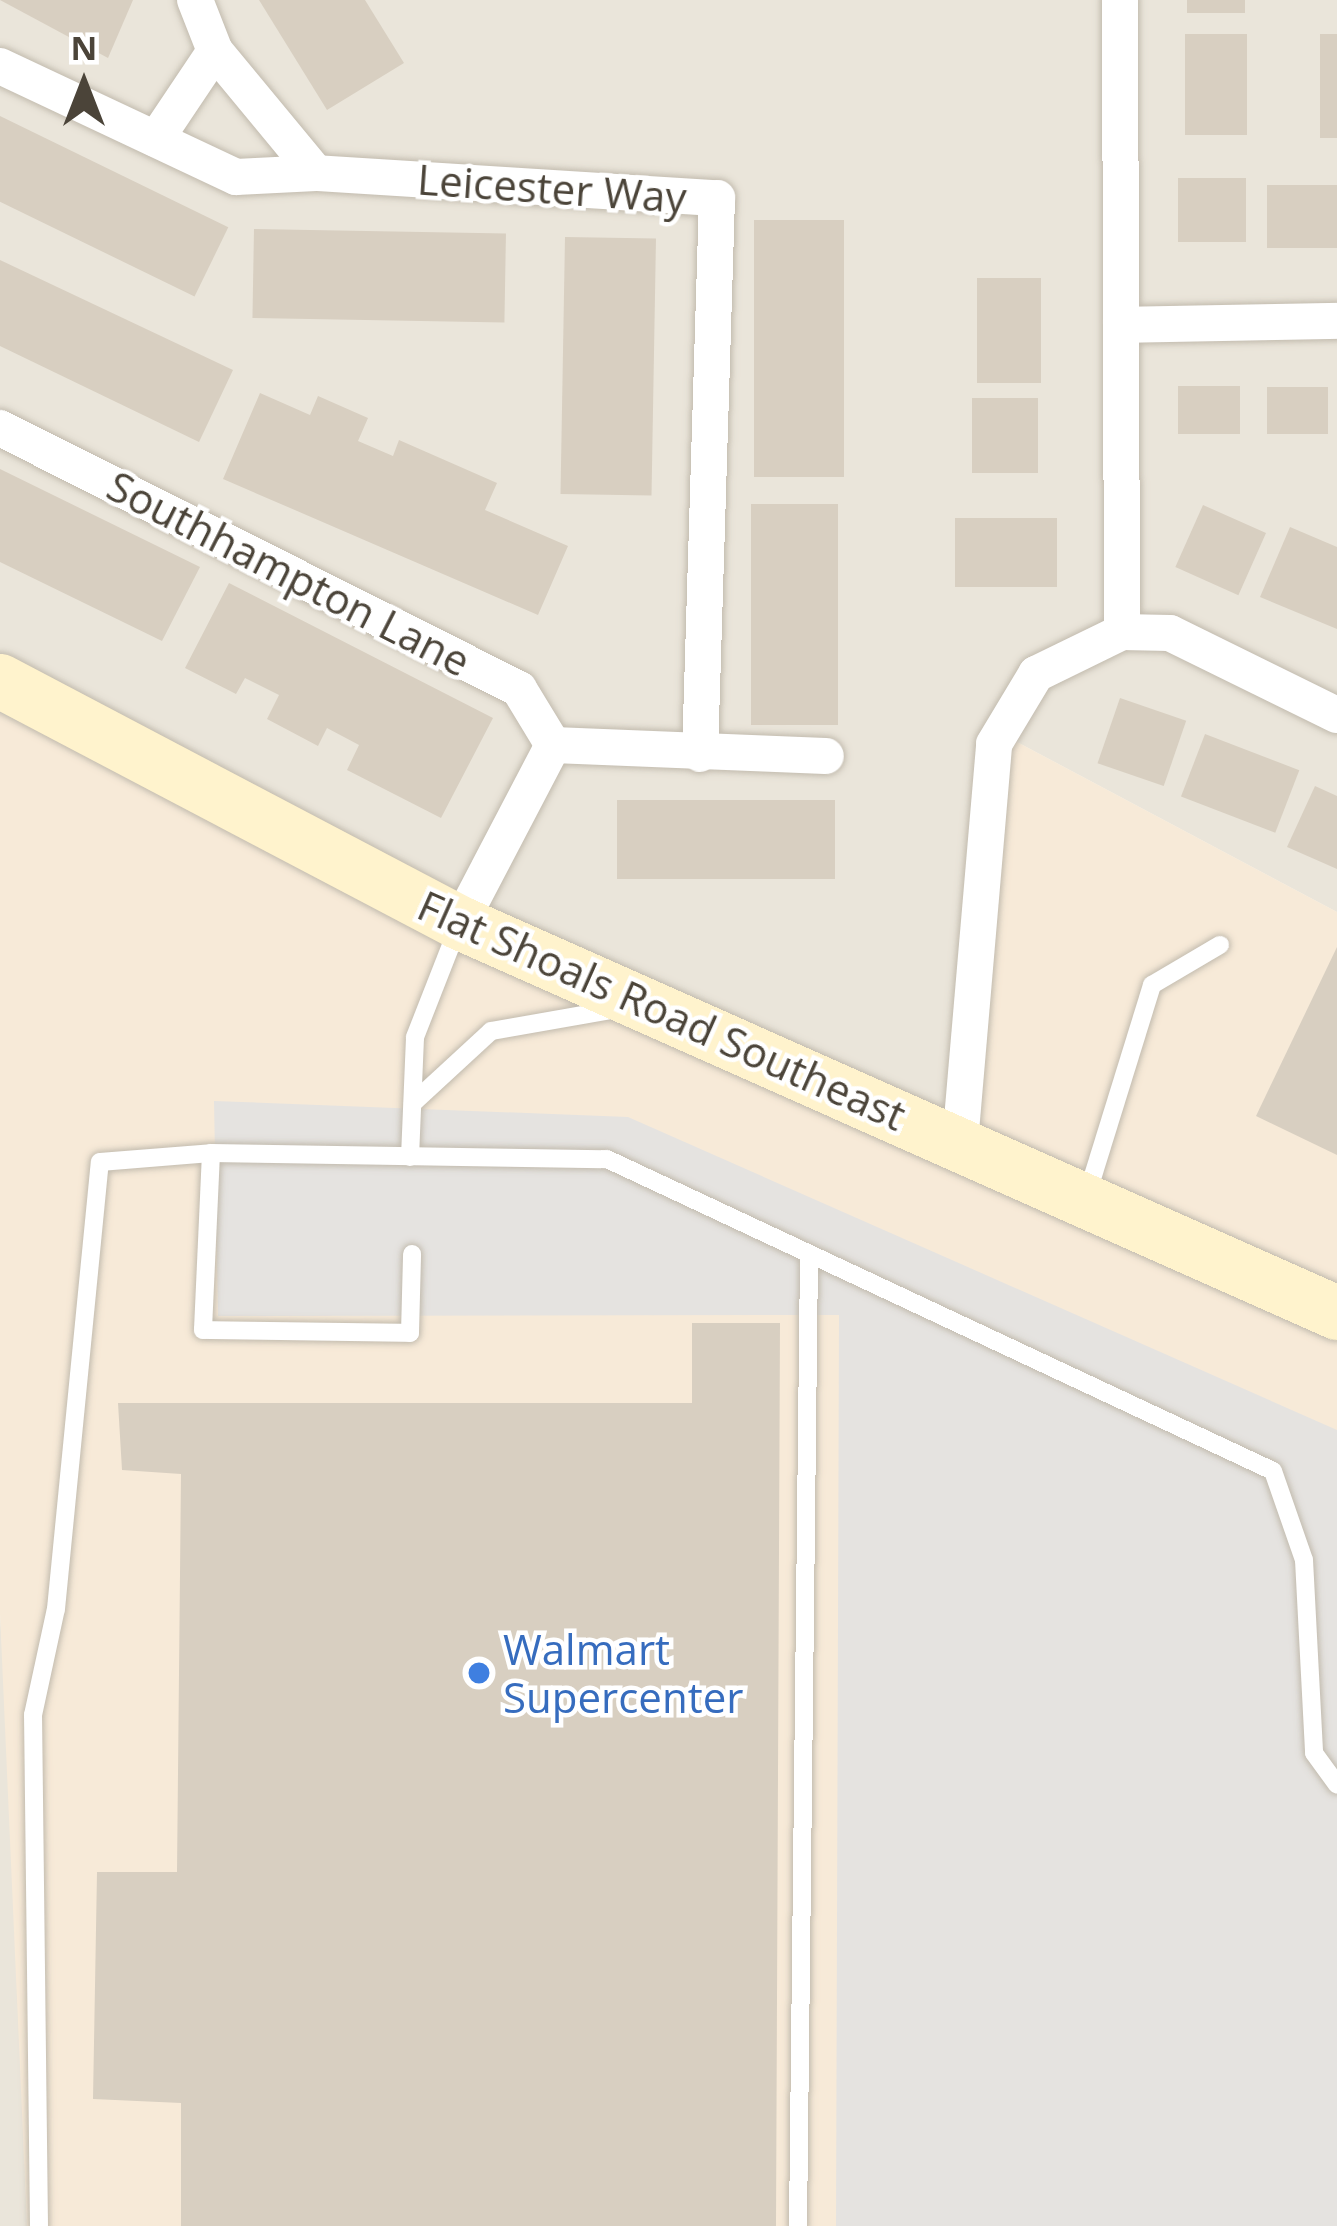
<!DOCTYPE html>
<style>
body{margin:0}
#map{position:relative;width:1337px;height:2226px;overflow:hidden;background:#f6f3ec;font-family:"Open Sans",sans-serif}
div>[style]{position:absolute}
.residential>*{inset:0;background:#eae5da}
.commercial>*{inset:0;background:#f7ead8}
.parking>*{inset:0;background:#e5e3e0}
.building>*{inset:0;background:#d8cfc1;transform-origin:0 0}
.roads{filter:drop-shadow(0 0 3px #c2bbae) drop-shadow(0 0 3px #c2bbae)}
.lane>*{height:18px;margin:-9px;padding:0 9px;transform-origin:9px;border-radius:9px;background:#fff}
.street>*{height:36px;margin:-18px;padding:0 18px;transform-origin:18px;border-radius:18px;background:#fff}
.secondary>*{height:54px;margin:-27px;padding:0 27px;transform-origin:27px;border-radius:27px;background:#fff3cd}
.dots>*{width:33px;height:33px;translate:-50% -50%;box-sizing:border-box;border:6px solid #fff;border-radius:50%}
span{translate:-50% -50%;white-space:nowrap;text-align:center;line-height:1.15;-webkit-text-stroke:9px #fff;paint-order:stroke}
.street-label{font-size:42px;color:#4b4439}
.shop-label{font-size:42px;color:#366cbe}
.left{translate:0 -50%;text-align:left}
.north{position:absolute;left:24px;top:24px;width:120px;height:120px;-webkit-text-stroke:9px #fff;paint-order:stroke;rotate:0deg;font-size:33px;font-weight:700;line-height:48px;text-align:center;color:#4b4439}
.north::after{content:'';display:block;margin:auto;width:42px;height:54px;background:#4b4439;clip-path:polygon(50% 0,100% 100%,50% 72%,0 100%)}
</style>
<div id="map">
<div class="residential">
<i style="clip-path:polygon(0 0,1337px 0,1337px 912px,1002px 734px,978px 1168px,751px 1077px,0 713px)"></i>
<i style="clip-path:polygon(0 1614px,13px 1819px,27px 2226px,0 2226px)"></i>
</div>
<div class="commercial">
<i style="clip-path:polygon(0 713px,751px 1077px,978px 1166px,1002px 734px,1337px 912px,1337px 2226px,27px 2226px,0 1614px)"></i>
</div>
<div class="parking">
<i style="clip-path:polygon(214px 1101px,628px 1117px,1337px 1430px,1337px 2226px,836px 2226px,839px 1315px,218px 1316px)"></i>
</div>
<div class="building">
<i style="clip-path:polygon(0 0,133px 0,108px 58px)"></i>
<i style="clip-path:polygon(259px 0,365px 0,404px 63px,327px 110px)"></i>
<i style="left:1187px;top:0;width:58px;height:13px"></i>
<i style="left:1185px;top:34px;width:62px;height:101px"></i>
<i style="left:1320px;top:34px;width:17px;height:104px"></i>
<i style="left:0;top:116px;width:254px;height:77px;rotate:26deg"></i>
<i style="left:1178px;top:178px;width:68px;height:64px"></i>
<i style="left:1267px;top:185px;width:70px;height:63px"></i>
<i style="left:754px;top:220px;width:90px;height:257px"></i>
<i style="left:254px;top:229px;width:252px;height:89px;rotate:1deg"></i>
<i style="left:565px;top:237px;width:91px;height:257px;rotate:1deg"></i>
<i style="clip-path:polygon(0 260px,233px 370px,199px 442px,0 346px)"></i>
<i style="left:977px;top:278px;width:64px;height:105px"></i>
<i style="left:1178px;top:386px;width:62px;height:48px"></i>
<i style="left:1267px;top:387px;width:61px;height:47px"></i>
<i style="clip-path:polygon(260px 393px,310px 415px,318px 396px,368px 418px,358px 441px,393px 456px,399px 440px,497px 483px,485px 510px,568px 546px,538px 615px,223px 479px)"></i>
<i style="left:972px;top:398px;width:66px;height:75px"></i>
<i style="clip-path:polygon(0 469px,200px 567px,162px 641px,0 562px)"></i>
<i style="left:751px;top:504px;width:87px;height:221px"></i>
<i style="left:1203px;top:505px;width:69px;height:68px;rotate:24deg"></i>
<i style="left:955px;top:518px;width:102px;height:69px"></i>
<i style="clip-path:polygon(1290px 527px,1337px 547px,1337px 629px,1260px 597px)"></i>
<i style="clip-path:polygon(229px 583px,493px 718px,441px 818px,347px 770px,359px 745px,327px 728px,318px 746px,267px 719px,279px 695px,245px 678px,236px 694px,185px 668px)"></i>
<i style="left:1120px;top:698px;width:70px;height:69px;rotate:19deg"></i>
<i style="left:1205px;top:734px;width:101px;height:67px;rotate:21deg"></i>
<i style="clip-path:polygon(1315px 786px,1337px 796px,1337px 869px,1287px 847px)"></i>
<i style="left:617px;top:800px;width:218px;height:79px"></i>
<i style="clip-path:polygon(1337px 947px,1337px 1155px,1256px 1116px)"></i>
<i style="clip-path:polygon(692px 1323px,780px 1323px,776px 2226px,181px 2226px,181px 2103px,93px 2099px,97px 1872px,177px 1872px,181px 1474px,122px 1470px,118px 1403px,692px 1403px)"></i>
</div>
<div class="roads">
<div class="lane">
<i style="left:413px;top:1103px;width:106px;rotate:-42.7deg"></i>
<i style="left:491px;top:1031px;width:128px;rotate:-9.9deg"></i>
<i style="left:211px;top:1153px;width:177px;rotate:92.6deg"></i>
<i style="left:203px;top:1330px;width:207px;rotate:0.8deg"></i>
<i style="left:410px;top:1333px;width:79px;rotate:-88.5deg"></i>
<i style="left:410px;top:1157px;width:120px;rotate:-87.6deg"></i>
<i style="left:415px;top:1037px;width:118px;rotate:-68.6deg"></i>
<i style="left:1087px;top:1195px;width:220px;rotate:-72.8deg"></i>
<i style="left:1152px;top:985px;width:79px;rotate:-30.5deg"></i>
<i style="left:39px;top:2226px;width:511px;rotate:-90.67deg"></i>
<i style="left:33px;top:1715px;width:108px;rotate:-77.8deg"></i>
<i style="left:56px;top:1609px;width:449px;rotate:-84.4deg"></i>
<i style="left:100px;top:1162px;width:111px;rotate:-4.6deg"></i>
<i style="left:211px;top:1153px;width:396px;rotate:0.9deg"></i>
<i style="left:607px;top:1159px;width:735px;rotate:25.1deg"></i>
<i style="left:1273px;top:1471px;width:94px;rotate:70.8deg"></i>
<i style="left:1304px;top:1560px;width:193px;rotate:87deg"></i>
<i style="left:1314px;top:1753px;width:39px;rotate:54deg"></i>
<i style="left:798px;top:2226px;width:970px;rotate:-89.35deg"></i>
</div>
<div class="street">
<i style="left:195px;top:0;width:55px;rotate:68.6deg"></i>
<i style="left:215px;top:51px;width:158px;rotate:50.4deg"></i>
<i style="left:1120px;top:0;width:632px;rotate:89.82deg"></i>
<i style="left:0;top:66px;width:261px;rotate:25.2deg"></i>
<i style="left:236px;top:177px;width:80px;rotate:-2.9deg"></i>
<i style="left:316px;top:173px;width:402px;rotate:3.6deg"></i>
<i style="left:717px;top:198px;width:556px;rotate:91.75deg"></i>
<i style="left:156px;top:139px;width:106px;rotate:-56.2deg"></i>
<i style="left:1121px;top:325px;width:216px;rotate:-1.1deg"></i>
<i style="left:0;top:428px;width:581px;rotate:26.7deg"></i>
<i style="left:519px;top:689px;width:66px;rotate:58.7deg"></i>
<i style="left:460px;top:923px;width:201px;rotate:-62.4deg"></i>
<i style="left:553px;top:745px;width:273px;rotate:2.3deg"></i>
<i style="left:960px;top:1143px;width:400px;rotate:-85.1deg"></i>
<i style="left:994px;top:744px;width:82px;rotate:-59deg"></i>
<i style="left:1036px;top:674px;width:96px;rotate:-26deg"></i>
<i style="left:1122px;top:632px;width:48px;rotate:1.2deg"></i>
<i style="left:1170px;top:633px;width:186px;rotate:26.2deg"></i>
</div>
<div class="secondary">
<i style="left:0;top:681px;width:520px;rotate:27.75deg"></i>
<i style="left:460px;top:923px;width:960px;rotate:23.97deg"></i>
</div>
</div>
<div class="dots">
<i style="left:479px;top:1673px;background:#3f7fe0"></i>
</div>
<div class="street-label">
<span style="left:552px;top:188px;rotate:4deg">Leicester Way</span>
<span style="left:289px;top:573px;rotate:27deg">Southhampton Lane</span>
<span style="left:662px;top:1010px;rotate:24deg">Flat Shoals Road Southeast</span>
</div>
<div class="shop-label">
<span class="left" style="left:503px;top:1673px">Walmart<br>Supercenter</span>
</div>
<div class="north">N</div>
</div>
